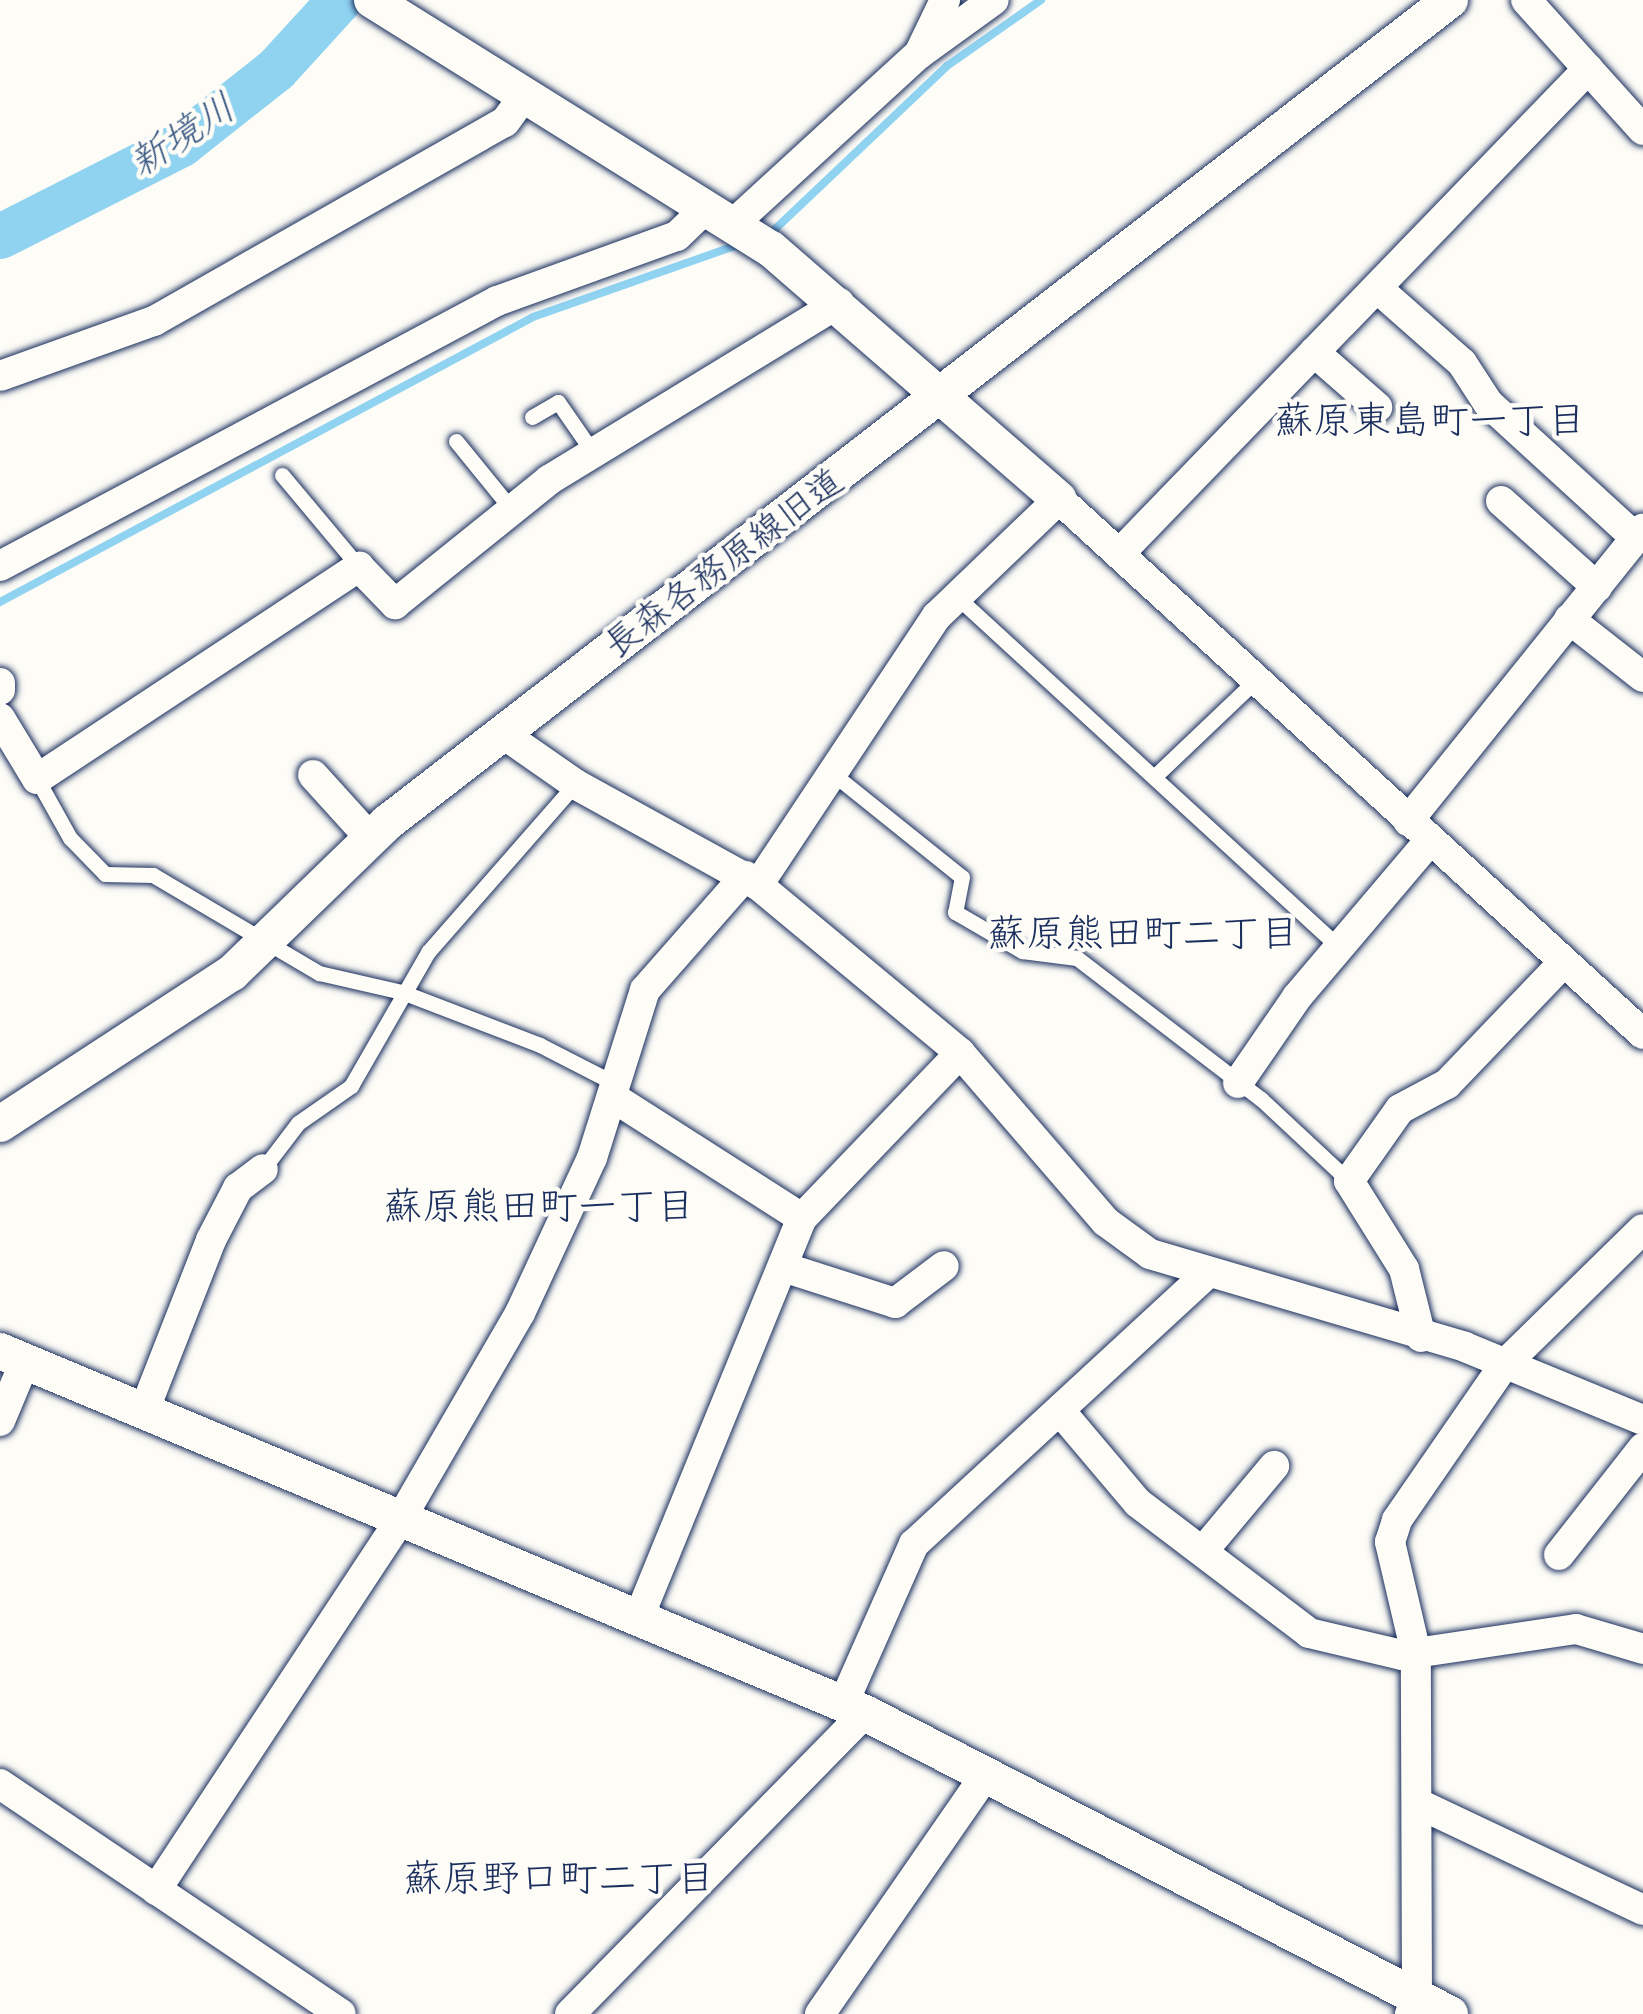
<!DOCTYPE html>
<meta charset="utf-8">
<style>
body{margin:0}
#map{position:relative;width:1643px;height:2014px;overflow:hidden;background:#fdfcf7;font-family:Sriracha,"Klee One",sans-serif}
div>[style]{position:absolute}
.stream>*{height:8px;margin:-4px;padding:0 4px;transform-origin:4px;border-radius:4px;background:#8fd3f1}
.river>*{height:45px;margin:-22.5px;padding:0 22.5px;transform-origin:22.5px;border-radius:22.5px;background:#8fd3f1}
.roads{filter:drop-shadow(0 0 3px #1b2f5e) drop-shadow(0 0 3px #1b2f5e)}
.service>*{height:15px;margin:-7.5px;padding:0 7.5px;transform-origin:7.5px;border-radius:7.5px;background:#fdfcf7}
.minor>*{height:30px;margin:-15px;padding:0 15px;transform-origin:15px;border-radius:15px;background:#fdfcf7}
.tertiary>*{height:36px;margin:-18px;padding:0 18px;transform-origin:18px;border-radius:18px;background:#fdfcf7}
span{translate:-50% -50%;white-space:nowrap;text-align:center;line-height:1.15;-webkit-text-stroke:9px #fdfcf7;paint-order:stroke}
.street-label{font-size:36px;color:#1b2f5e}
.water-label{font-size:39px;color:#385883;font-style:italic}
.neighbourhood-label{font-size:39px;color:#1b2f5e}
</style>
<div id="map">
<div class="stream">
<i style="left:771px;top:233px;width:243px;rotate:-43.5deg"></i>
<i style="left:947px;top:66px;width:115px;rotate:-35.1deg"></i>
<i style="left:0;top:602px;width:604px;rotate:-28.13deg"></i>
<i style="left:533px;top:317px;width:219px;rotate:-19.4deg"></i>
</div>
<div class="river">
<i style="left:0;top:236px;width:203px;rotate:-26.9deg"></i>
<i style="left:181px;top:144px;width:121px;rotate:-38.3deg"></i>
<i style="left:276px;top:69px;width:93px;rotate:-47.6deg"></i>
</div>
<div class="roads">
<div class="service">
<i style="left:532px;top:417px;width:30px;rotate:-30deg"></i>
<i style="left:558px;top:402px;width:63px;rotate:55.3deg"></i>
<i style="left:456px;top:441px;width:89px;rotate:50.9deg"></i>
<i style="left:282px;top:475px;width:120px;rotate:50.1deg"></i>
<i style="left:956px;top:596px;width:524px;rotate:42.52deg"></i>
<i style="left:832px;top:773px;width:166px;rotate:38.7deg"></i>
<i style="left:962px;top:877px;width:36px;rotate:101deg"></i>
<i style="left:955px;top:912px;width:78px;rotate:30.2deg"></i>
<i style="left:1022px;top:951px;width:55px;rotate:7.3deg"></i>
<i style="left:1077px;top:958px;width:232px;rotate:37.5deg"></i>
<i style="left:1261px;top:1099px;width:120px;rotate:43deg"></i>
<i style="left:1154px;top:777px;width:144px;rotate:-43.6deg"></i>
<i style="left:37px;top:779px;width:68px;rotate:60.8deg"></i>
<i style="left:70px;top:838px;width:50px;rotate:45.8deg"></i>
<i style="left:105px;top:874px;width:48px;rotate:1.2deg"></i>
<i style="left:153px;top:875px;width:193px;rotate:30.6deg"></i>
<i style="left:319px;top:973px;width:85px;rotate:12.9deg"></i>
<i style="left:402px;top:992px;width:148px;rotate:21deg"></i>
<i style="left:540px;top:1045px;width:85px;rotate:27.2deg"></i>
<i style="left:263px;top:1169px;width:58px;rotate:-52.7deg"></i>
<i style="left:298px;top:1123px;width:65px;rotate:-34.9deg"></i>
<i style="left:351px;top:1086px;width:155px;rotate:-60.1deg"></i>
<i style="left:428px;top:952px;width:223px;rotate:-48.8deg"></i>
</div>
<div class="minor">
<i style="left:945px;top:0;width:60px;rotate:115.7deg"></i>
<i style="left:919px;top:54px;width:92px;rotate:-35.8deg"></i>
<i style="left:1526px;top:0;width:175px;rotate:48deg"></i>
<i style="left:731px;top:226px;width:255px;rotate:-42.5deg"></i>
<i style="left:1377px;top:288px;width:113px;rotate:41.4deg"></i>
<i style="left:1462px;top:363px;width:48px;rotate:57deg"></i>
<i style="left:1488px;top:403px;width:200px;rotate:42.4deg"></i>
<i style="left:1314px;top:352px;width:84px;rotate:41.1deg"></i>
<i style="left:0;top:376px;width:164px;rotate:-19.7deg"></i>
<i style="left:154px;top:321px;width:403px;rotate:-29.6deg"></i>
<i style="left:505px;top:122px;width:32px;rotate:-54deg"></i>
<i style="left:1501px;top:501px;width:129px;rotate:41.9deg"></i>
<i style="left:1119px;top:554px;width:675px;rotate:-45.96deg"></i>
<i style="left:0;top:566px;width:563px;rotate:-28.07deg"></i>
<i style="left:497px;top:301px;width:191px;rotate:-19.9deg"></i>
<i style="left:677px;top:236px;width:39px;rotate:-44deg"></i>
<i style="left:1569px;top:619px;width:94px;rotate:38.1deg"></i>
<i style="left:0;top:683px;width:7px;rotate:90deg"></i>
<i style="left:0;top:718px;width:71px;rotate:58.8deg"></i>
<i style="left:37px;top:779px;width:386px;rotate:-33.4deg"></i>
<i style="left:359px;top:567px;width:52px;rotate:45.8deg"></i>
<i style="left:395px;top:604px;width:198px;rotate:-38.8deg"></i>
<i style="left:549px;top:480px;width:340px;rotate:-31.4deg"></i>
<i style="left:502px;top:733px;width:89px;rotate:34.9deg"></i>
<i style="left:575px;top:784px;width:209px;rotate:28.9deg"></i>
<i style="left:758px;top:885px;width:263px;rotate:39.7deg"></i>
<i style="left:960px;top:1053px;width:223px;rotate:49.2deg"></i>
<i style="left:1106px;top:1222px;width:54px;rotate:36deg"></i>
<i style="left:1150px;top:1254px;width:328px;rotate:16.4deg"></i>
<i style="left:1465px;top:1347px;width:192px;rotate:22.3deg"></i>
<i style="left:313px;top:775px;width:86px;rotate:47.8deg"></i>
<i style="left:1408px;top:821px;width:375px;rotate:-51.2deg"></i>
<i style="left:758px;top:885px;width:323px;rotate:-56.4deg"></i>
<i style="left:937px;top:616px;width:169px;rotate:-43.8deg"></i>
<i style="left:1059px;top:499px;width:792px;rotate:42.49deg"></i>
<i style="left:1238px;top:1083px;width:104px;rotate:-55.5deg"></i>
<i style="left:1297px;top:997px;width:206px;rotate:-49.7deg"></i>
<i style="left:614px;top:1098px;width:223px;rotate:32.6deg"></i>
<i style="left:783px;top:1267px;width:118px;rotate:17.8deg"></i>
<i style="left:895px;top:1303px;width:61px;rotate:-37.1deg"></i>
<i style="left:1421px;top:1337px;width:70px;rotate:-104deg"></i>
<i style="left:1404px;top:1269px;width:104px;rotate:-122deg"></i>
<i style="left:1349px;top:1181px;width:88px;rotate:-54.7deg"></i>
<i style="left:1400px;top:1109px;width:53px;rotate:-28deg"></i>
<i style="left:1447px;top:1084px;width:169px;rotate:-46.2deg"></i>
<i style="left:144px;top:1411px;width:184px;rotate:-68.6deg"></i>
<i style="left:211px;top:1240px;width:59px;rotate:-62.6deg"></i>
<i style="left:238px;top:1188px;width:31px;rotate:-37deg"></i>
<i style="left:1061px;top:1412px;width:119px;rotate:49.8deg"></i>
<i style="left:1138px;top:1503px;width:215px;rotate:37.2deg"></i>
<i style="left:1309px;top:1633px;width:96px;rotate:13.3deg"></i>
<i style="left:1402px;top:1655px;width:176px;rotate:-8.5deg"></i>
<i style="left:1576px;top:1629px;width:70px;rotate:16.6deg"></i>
<i style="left:0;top:1421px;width:65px;rotate:-67.4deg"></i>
<i style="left:1203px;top:1551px;width:111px;rotate:-50.1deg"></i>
<i style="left:1559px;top:1555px;width:136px;rotate:-51.9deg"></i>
<i style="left:639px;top:1617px;width:431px;rotate:-67.8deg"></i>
<i style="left:802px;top:1218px;width:228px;rotate:-46.2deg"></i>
<i style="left:843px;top:1704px;width:175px;rotate:-66.1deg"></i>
<i style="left:914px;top:1544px;width:398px;rotate:-42.7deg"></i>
<i style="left:0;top:1784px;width:411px;rotate:34deg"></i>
<i style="left:1419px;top:1804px;width:248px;rotate:25.3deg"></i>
<i style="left:156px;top:1890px;width:443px;rotate:-56.6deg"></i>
<i style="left:400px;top:1520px;width:239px;rotate:-59.9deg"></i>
<i style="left:520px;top:1313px;width:171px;rotate:-65.1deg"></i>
<i style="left:592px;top:1158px;width:176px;rotate:-72.5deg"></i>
<i style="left:645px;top:990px;width:152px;rotate:-48.7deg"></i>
<i style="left:570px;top:2014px;width:421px;rotate:-45.6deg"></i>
<i style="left:820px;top:2014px;width:293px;rotate:-55.3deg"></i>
<i style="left:1410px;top:2014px;width:18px;rotate:-68deg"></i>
<i style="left:1417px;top:1997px;width:344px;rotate:-90.2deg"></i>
<i style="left:1416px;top:1653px;width:114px;rotate:-103.2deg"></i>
<i style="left:1390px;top:1542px;width:23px;rotate:-72deg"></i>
<i style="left:1397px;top:1520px;width:188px;rotate:-55.4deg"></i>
<i style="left:1504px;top:1365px;width:194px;rotate:-44.4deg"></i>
</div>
<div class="tertiary">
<i style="left:372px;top:0;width:470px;rotate:32deg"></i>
<i style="left:771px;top:249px;width:381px;rotate:41deg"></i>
<i style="left:0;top:1124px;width:277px;rotate:-33.1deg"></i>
<i style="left:232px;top:973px;width:217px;rotate:-44.1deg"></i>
<i style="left:388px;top:822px;width:1343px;rotate:-37.74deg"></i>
<i style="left:0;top:1351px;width:938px;rotate:22.71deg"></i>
<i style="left:865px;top:1713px;width:658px;rotate:27.23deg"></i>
</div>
</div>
<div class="street-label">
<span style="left:724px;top:563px;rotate:-37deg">長森各務原線旧道</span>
</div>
<div class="water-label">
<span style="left:182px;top:135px;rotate:-33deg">新境川</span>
</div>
<div class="neighbourhood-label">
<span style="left:1430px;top:420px">蘇原東島町一丁目</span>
<span style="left:1143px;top:933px">蘇原熊田町二丁目</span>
<span style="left:539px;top:1206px">蘇原熊田町一丁目</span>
<span style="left:559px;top:1878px">蘇原野口町二丁目</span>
</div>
</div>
